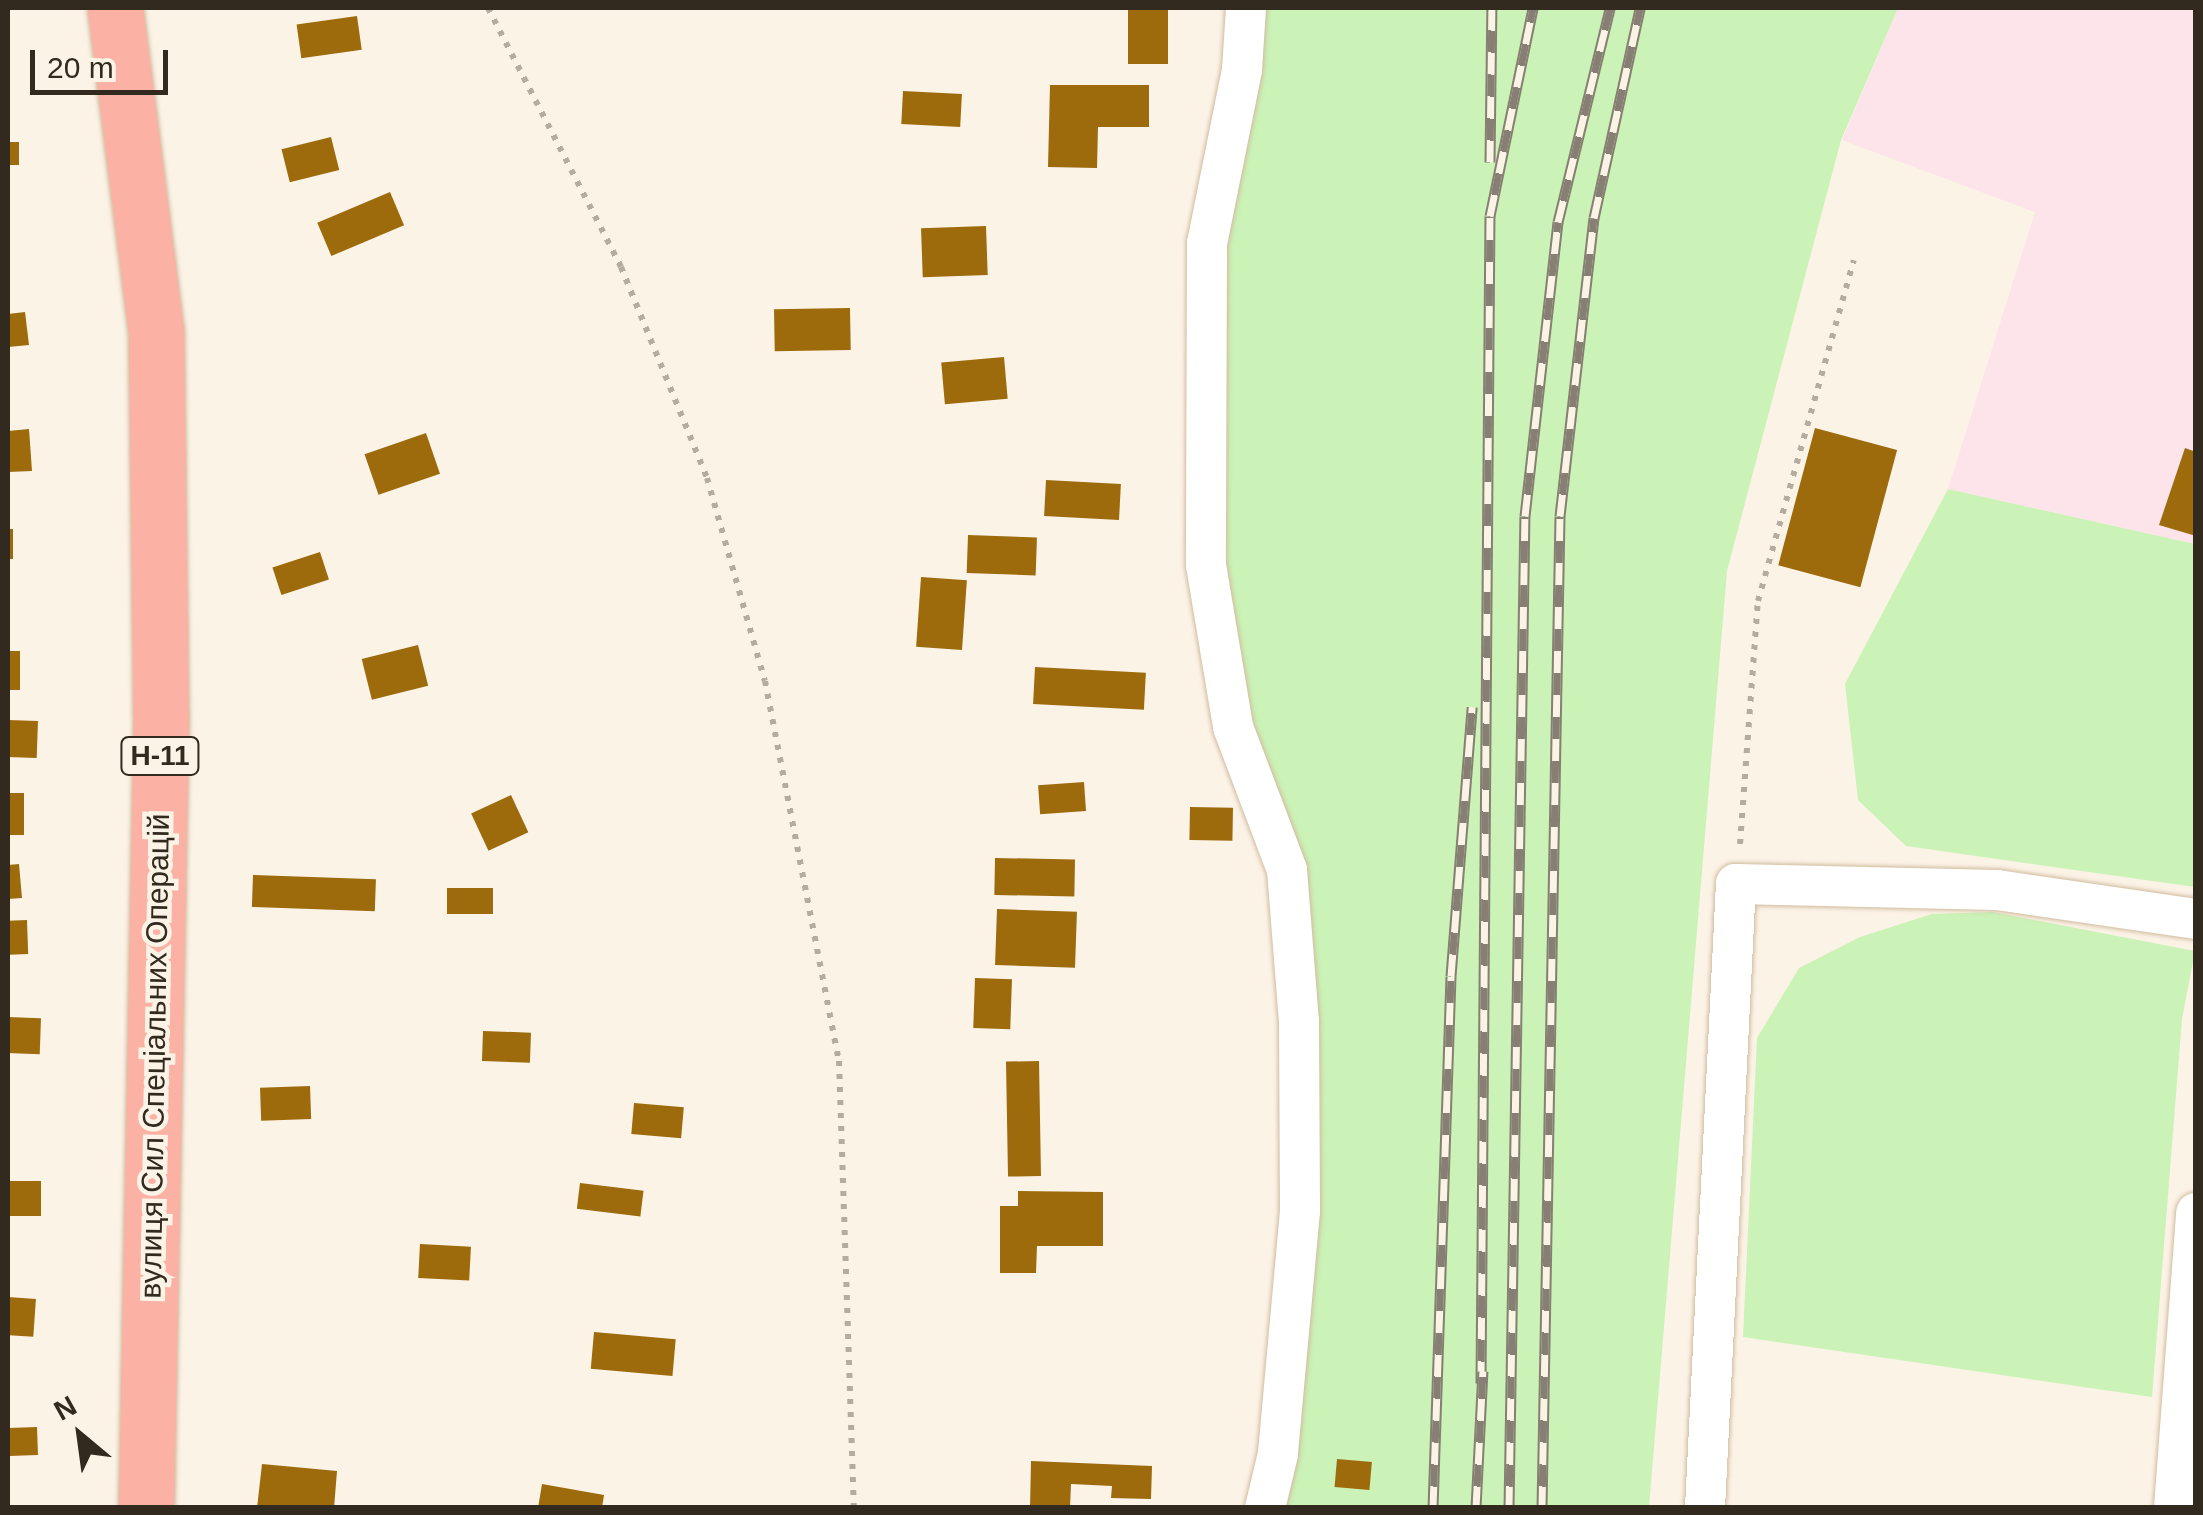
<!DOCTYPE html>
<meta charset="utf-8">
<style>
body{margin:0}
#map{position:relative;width:2203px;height:1515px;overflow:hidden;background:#fcf3e7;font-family:Arial,sans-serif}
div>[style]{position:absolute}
.industrial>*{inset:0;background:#fde3ea}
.green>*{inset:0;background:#cbf2b7}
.building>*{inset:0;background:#9d6b0c;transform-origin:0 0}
.path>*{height:6px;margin-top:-3px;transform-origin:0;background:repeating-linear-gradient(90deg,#b5aca0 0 5px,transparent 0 13px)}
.roads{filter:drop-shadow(0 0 2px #d1bc9f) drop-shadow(0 0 2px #d1bc9f)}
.minor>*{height:40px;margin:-20px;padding:0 20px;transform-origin:20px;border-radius:20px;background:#fff}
.primary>*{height:55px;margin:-27.5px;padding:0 27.5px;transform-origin:27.5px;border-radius:27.5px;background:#fbb2a4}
.rail>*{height:11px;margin-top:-5.5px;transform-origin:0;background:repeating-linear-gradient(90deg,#fcf3e7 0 22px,#887f74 0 44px);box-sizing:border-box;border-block:2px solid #887f74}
span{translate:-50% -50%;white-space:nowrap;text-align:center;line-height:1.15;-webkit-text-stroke:9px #fcf3e7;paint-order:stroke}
.shield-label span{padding:2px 8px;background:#fcf3e7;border:2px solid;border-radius:8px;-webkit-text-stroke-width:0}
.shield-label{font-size:28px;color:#332a1f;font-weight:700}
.street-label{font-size:30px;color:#332a1f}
.frame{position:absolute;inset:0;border:10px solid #332a1f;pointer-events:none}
.north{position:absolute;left:30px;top:1385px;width:100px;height:100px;-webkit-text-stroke:8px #fcf3e7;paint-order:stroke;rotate:331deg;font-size:28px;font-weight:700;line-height:40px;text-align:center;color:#332a1f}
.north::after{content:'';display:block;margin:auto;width:35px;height:45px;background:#332a1f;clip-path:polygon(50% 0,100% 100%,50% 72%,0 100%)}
.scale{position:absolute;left:30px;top:50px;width:138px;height:45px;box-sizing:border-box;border:5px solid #332a1f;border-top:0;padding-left:12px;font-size:30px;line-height:35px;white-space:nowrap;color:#332a1f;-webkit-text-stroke:8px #fcf3e7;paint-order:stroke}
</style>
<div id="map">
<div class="industrial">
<i style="clip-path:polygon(1898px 8px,2195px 8px,2195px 544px,1948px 489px,2035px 212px,1842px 140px)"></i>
</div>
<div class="green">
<i style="clip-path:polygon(1261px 8px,1898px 8px,1841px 140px,1727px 571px,1649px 1507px,1276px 1507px,1310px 1020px,1242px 723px,1218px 565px,1220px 244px)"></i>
<i style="clip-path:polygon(1948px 489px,2195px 544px,2195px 887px,1906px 846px,1858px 800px,1845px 684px)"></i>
<i style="clip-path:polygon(1993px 912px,2195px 951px,2182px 1019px,2152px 1397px,1743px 1337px,1757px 1038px,1799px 968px,1860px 937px,1932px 914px)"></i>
</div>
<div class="building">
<i style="left:1128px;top:8px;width:40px;height:56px"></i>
<i style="left:357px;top:16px;width:34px;height:61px;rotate:82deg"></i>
<i style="clip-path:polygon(1050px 85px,1149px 85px,1149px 127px,1098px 127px,1097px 168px,1048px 167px)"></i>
<i style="left:903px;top:91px;width:59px;height:33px;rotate:3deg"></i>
<i style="left:331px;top:137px;width:34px;height:51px;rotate:76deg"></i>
<i style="left:8px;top:142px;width:11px;height:23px"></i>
<i style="left:390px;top:192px;width:36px;height:79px;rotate:67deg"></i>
<i style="left:986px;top:226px;width:49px;height:65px;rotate:88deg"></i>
<i style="left:850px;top:308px;width:42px;height:76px;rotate:89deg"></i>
<i style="clip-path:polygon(25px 312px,29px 345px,8px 347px,8px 314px)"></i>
<i style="left:1004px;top:357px;width:42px;height:63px;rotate:85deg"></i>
<i style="left:1815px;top:428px;width:85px;height:142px;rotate:15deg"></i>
<i style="clip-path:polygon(29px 429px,32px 471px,8px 472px,8px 431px)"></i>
<i style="left:426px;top:433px;width:43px;height:65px;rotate:71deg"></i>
<i style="clip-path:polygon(2185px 448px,2196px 452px,2196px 536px,2159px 525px)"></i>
<i style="left:1046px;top:480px;width:75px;height:36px;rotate:3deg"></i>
<i style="left:8px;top:529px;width:5px;height:30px"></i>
<i style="left:968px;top:535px;width:69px;height:38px;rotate:2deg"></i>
<i style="left:320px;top:552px;width:29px;height:50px;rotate:72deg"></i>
<i style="left:921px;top:577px;width:46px;height:70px;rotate:4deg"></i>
<i style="left:418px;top:645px;width:42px;height:58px;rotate:76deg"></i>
<i style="left:8px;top:651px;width:12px;height:39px"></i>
<i style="left:1035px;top:667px;width:111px;height:37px;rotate:3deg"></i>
<i style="left:8px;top:720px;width:30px;height:37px;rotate:2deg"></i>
<i style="left:1084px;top:782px;width:29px;height:46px;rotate:86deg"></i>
<i style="left:8px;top:793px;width:16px;height:42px"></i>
<i style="left:511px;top:795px;width:41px;height:44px;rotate:65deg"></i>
<i style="left:1190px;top:807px;width:43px;height:33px;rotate:1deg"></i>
<i style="left:995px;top:858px;width:80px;height:37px;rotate:1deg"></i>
<i style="clip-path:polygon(19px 864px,22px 898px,8px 899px,8px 865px)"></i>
<i style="left:253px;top:875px;width:123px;height:32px;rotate:2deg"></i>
<i style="left:447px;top:888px;width:46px;height:26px"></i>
<i style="left:997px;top:909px;width:80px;height:56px;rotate:2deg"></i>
<i style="left:27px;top:920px;width:34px;height:19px;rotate:88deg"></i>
<i style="left:975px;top:978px;width:37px;height:50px;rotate:2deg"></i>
<i style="left:8px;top:1017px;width:33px;height:36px;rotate:2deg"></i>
<i style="left:483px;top:1031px;width:48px;height:30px;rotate:2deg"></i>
<i style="left:1039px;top:1061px;width:115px;height:33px;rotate:89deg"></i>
<i style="left:310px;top:1086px;width:33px;height:50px;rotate:88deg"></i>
<i style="left:634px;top:1103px;width:50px;height:31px;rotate:5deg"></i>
<i style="left:8px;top:1181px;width:33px;height:35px"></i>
<i style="left:580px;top:1183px;width:64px;height:26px;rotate:7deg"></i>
<i style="clip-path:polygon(1018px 1191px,1103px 1192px,1103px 1246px,1037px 1246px,1036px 1273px,1000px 1273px,1000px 1206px,1018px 1206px)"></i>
<i style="left:420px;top:1244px;width:51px;height:34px;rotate:3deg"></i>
<i style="left:8px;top:1297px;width:28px;height:38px;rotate:4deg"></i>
<i style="left:594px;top:1332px;width:82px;height:37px;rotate:5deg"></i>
<i style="left:37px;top:1427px;width:28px;height:29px;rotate:88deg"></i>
<i style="left:1337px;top:1459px;width:35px;height:28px;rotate:5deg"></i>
<i style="clip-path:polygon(1031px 1461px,1152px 1466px,1151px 1499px,1111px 1498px,1112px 1486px,1071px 1484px,1070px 1508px,1030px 1508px)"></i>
<i style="clip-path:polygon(262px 1464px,337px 1471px,334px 1508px,257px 1508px)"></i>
<i style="clip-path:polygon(542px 1484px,604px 1495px,602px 1508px,538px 1508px)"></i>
</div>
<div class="path">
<i style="left:488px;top:8px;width:291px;rotate:62.8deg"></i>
<i style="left:621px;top:267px;width:228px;rotate:67.8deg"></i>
<i style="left:707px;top:478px;width:211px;rotate:74.1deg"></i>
<i style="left:765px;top:681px;width:387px;rotate:79deg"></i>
<i style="left:839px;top:1061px;width:447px;rotate:88.1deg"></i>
<i style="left:1740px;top:844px;width:244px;rotate:-85.8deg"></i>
<i style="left:1758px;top:601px;width:354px;rotate:-74.3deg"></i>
</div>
<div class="roads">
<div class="minor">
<i style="left:1246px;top:8px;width:62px;rotate:93.7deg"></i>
<i style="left:1242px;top:70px;width:177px;rotate:101.4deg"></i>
<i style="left:1207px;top:243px;width:322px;rotate:90.2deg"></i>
<i style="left:1206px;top:565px;width:164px;rotate:80.5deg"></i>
<i style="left:1233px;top:727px;width:153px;rotate:69.3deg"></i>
<i style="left:1287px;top:870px;width:151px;rotate:85.5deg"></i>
<i style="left:1299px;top:1021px;width:190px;rotate:89.7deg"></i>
<i style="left:1300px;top:1211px;width:244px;rotate:95.2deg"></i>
<i style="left:1278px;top:1454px;width:56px;rotate:103.5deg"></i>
<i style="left:1705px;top:1508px;width:625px;rotate:-87.16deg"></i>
<i style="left:1736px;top:884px;width:261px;rotate:1.3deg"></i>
<i style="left:1997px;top:890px;width:201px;rotate:8.3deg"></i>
<i style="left:2174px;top:1508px;width:296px;rotate:-85.7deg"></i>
</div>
<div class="primary">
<i style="left:115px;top:8px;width:326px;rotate:82.8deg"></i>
<i style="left:156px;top:331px;width:384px;rotate:89.3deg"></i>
<i style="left:161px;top:715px;width:793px;rotate:91.08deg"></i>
</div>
</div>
<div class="rail">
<i style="left:1490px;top:162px;width:154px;rotate:-89.3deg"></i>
<i style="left:1481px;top:1383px;width:1167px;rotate:-89.56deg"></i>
<i style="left:1490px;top:216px;width:212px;rotate:-78.3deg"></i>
<i style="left:1433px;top:1508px;width:532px;rotate:-88.06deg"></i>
<i style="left:1451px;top:976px;width:270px;rotate:-85.5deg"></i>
<i style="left:1476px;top:1508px;width:137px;rotate:-87.1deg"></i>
<i style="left:1509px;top:1508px;width:992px;rotate:-89.08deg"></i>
<i style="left:1525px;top:516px;width:296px;rotate:-83.6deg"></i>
<i style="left:1558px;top:222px;width:220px;rotate:-76.3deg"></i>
<i style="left:1542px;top:1508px;width:992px;rotate:-88.96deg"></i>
<i style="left:1560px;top:516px;width:300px;rotate:-83.5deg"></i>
<i style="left:1594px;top:218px;width:215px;rotate:-77.6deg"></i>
</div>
<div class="shield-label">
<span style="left:160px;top:756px">Н-11</span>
</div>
<div class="street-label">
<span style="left:155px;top:1056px;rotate:-89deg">вулиця Сил Спеціальних Операцій</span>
</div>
<div class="frame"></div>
<div class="north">N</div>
<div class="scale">20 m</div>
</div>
